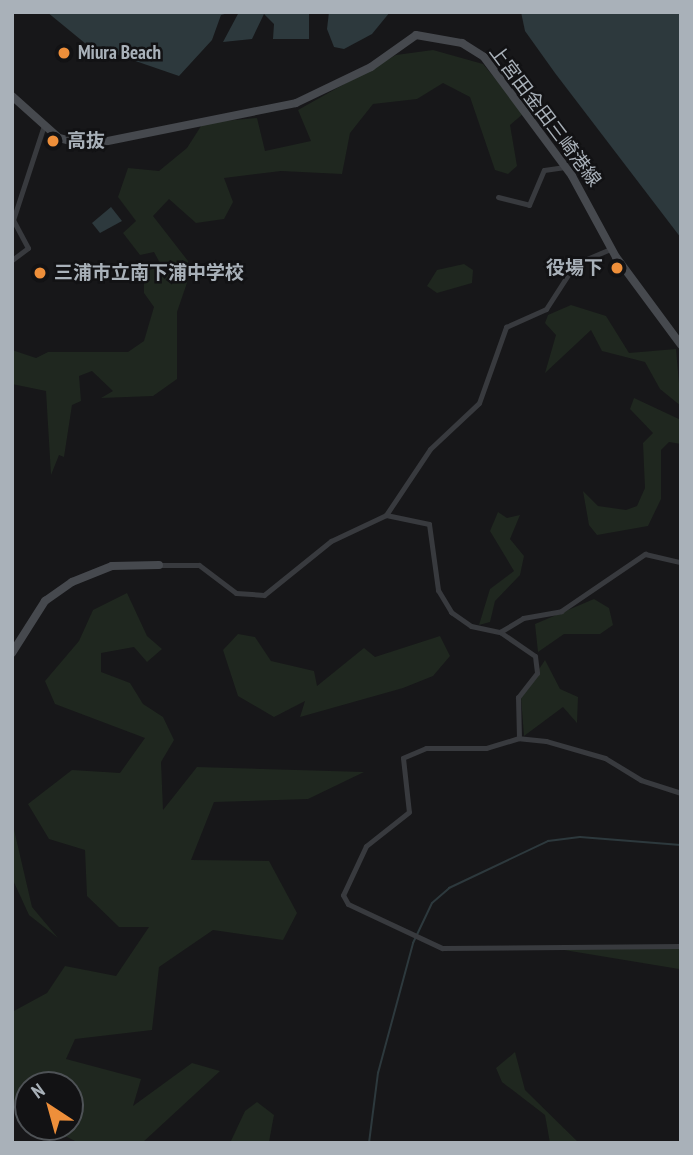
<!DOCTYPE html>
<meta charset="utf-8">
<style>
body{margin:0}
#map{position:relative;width:693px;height:1155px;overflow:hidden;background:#171719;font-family:"PT Sans Narrow","Noto Sans JP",sans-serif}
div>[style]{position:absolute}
.green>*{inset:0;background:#1f271f}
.water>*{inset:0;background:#2d393d}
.stream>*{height:2px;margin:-1px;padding:0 1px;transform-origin:1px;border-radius:1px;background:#2d393d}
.street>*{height:5px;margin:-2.5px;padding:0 2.5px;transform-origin:2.5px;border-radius:2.5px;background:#383a3e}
.secondary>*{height:8px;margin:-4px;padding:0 4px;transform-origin:4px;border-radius:4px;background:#46494e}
.dots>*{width:19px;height:19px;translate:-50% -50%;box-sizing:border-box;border:4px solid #121214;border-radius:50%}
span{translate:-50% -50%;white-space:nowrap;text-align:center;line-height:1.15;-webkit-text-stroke:5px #121214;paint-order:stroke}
.poi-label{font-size:19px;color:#a9b1b9;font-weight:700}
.left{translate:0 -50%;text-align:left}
.right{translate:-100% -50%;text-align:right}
.street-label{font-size:19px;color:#a9b1b9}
.frame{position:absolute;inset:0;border:14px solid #a9b1b9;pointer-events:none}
.north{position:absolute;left:14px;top:1071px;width:70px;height:70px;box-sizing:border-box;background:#121214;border:2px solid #4e5256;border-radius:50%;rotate:324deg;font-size:19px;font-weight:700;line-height:28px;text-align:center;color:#a9b1b9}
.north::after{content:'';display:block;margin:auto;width:24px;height:32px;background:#ee8f3a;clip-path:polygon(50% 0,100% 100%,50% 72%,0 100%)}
</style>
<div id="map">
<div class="green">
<i style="clip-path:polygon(433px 50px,483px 64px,524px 113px,510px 125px,517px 166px,508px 174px,495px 170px,470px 97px,443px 83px,417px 99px,373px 104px,350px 133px,342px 174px,281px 171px,224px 178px,233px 202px,224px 219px,196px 223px,169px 199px,153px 216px,188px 261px,190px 274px,177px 312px,177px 379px,153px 396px,101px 398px,113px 391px,92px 371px,79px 376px,81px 401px,72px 405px,64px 457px,59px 455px,51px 475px,46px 391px,12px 384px,12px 350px,36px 358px,48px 352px,128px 352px,144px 341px,154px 307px,144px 293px,144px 273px,161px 265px,154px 252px,140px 255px,123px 233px,136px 221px,118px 197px,128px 168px,159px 171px,187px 148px,203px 123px,257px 118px,265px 151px,311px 141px,298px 110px,396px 55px)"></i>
<i style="clip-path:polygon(464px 264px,473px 270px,472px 283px,437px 293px,427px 286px,437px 270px)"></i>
<i style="clip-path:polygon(571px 305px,606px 316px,629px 353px,676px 349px,681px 406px,660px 389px,645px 362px,602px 351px,591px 330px,545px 373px,556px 335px,545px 323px,548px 315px)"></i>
<i style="clip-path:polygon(634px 398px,681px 420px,681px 444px,669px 442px,661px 450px,661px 499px,648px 526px,597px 535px,589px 525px,583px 491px,598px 506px,626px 510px,637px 506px,645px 488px,643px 443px,653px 433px,630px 409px)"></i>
<i style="clip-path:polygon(498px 512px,507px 518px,520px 515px,510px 539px,524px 556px,520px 575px,495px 601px,490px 622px,479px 625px,490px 589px,514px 571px,490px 531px)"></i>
<i style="clip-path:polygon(127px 593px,147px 636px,162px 649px,147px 662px,134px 647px,101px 653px,101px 672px,130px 683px,143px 704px,163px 717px,174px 740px,161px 762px,163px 810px,197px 767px,364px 772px,308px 799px,214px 802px,191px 860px,269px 861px,297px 913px,283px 940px,213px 930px,159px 967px,152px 1030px,75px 1039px,66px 1059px,141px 1079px,133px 1106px,192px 1063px,220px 1071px,142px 1143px,79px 1143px,47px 1127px,70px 1127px,70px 1085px,28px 1085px,28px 1118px,12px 1108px,12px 1012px,47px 993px,65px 966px,116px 976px,149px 927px,119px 927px,87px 896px,85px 850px,49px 839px,28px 804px,72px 770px,120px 773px,145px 738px,55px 704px,45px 681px,79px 641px,93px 610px)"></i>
<i style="clip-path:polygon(594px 599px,609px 608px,613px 625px,600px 634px,564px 634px,538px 652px,535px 624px)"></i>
<i style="clip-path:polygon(238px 634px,255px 637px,271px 661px,314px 671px,317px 686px,364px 648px,375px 657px,440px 636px,450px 656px,433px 676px,403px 688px,300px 717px,305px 701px,274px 717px,238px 696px,223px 650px)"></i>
<i style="clip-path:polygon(545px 660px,560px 689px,578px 697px,577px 723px,563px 707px,524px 736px,521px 697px)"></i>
<i style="clip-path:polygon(12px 821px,32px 907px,58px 938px,29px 915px,12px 878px)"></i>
<i style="clip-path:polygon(558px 949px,681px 949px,681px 965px,679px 969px)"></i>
<i style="clip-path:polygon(515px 1052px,525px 1090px,579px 1143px,550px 1143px,545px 1115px,502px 1082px,496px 1068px)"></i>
<i style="clip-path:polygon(257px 1102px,274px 1115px,269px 1142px,230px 1143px,245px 1111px)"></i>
</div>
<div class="water">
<i style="clip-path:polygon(47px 12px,232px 12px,221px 15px,212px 40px,179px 76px,86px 44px)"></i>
<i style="clip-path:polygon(239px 12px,309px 12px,309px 39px,273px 39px,274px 24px,264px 14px,252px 39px,223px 42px)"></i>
<i style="clip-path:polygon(329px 12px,390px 12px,372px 34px,344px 49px,334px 47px,327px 29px)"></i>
<i style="clip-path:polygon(521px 12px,681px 12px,681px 238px,555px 73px,525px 31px)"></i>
<i style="clip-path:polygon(111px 207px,122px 221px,100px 233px,92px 223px)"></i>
</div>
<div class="stream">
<i style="left:369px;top:1143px;width:71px;rotate:-82.7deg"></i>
<i style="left:378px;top:1073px;width:135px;rotate:-74.9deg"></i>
<i style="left:413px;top:943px;width:44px;rotate:-64.6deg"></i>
<i style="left:432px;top:903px;width:23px;rotate:-41deg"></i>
<i style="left:449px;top:888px;width:110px;rotate:-25.4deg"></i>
<i style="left:548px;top:841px;width:32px;rotate:-7deg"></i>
<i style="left:580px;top:837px;width:101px;rotate:4.5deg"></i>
</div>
<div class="street">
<i style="left:498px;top:197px;width:32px;rotate:14deg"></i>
<i style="left:529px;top:205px;width:38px;rotate:-67deg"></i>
<i style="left:544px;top:170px;width:21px;rotate:-8deg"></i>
<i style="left:12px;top:260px;width:20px;rotate:-37deg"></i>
<i style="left:28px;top:248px;width:32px;rotate:-118deg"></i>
<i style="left:13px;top:220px;width:100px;rotate:-71.9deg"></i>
<i style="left:386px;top:515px;width:44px;rotate:11.8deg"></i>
<i style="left:429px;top:524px;width:67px;rotate:82.2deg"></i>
<i style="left:438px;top:590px;width:26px;rotate:59deg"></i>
<i style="left:451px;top:612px;width:24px;rotate:35deg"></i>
<i style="left:471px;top:626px;width:30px;rotate:12deg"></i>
<i style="left:500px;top:632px;width:42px;rotate:34.4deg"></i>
<i style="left:535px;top:656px;width:17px;rotate:83deg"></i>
<i style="left:537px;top:673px;width:31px;rotate:128deg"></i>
<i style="left:518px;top:697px;width:41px;rotate:88.6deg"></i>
<i style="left:159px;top:565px;width:40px"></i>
<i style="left:199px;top:565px;width:46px;rotate:37.1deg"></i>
<i style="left:236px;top:593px;width:28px;rotate:4deg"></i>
<i style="left:264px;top:595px;width:86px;rotate:-38.9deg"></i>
<i style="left:331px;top:541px;width:61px;rotate:-25.3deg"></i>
<i style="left:386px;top:515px;width:79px;rotate:-56.3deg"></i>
<i style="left:430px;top:449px;width:67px;rotate:-43.2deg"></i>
<i style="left:479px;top:403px;width:81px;rotate:-70.4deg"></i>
<i style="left:506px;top:327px;width:44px;rotate:-24.2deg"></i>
<i style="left:546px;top:309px;width:54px;rotate:-57.2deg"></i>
<i style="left:575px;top:264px;width:39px;rotate:-23deg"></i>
<i style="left:500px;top:632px;width:27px;rotate:-31deg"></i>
<i style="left:523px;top:618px;width:39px;rotate:-10deg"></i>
<i style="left:561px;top:611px;width:102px;rotate:-34.2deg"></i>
<i style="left:645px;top:554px;width:37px;rotate:13deg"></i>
<i style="left:681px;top:793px;width:42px;rotate:-162deg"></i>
<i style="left:641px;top:780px;width:42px;rotate:-148.6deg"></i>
<i style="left:605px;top:758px;width:61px;rotate:-163.9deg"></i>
<i style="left:546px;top:741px;width:27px;rotate:-174deg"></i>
<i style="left:519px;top:738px;width:34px;rotate:163deg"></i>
<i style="left:486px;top:748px;width:60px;rotate:180deg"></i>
<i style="left:426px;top:748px;width:25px;rotate:157deg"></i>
<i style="left:403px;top:758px;width:54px;rotate:83.7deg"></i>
<i style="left:409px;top:812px;width:55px;rotate:141.7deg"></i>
<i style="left:366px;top:846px;width:54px;rotate:115.1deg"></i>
<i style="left:343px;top:895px;width:10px;rotate:61deg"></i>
<i style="left:348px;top:904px;width:104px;rotate:25.1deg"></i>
<i style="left:442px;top:948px;width:239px;rotate:-0.5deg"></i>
</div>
<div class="secondary">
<i style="left:12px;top:96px;width:63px;rotate:41.8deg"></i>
<i style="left:59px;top:138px;width:30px;rotate:14deg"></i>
<i style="left:88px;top:145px;width:212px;rotate:-11.4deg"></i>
<i style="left:296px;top:103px;width:83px;rotate:-25.6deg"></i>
<i style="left:371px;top:67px;width:55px;rotate:-35.4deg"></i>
<i style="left:416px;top:35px;width:47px;rotate:9.9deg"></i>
<i style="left:462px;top:43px;width:26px;rotate:32deg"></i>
<i style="left:484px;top:57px;width:148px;rotate:53.5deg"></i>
<i style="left:572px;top:176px;width:92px;rotate:61.5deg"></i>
<i style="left:616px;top:257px;width:109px;rotate:53.5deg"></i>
<i style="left:12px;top:653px;width:62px;rotate:-57.6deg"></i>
<i style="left:45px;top:601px;width:33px;rotate:-35deg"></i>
<i style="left:72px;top:582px;width:43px;rotate:-21.8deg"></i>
<i style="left:112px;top:566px;width:47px;rotate:-1.2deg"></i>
</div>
<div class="dots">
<i style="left:64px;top:53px;background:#ee8f3a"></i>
<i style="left:53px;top:141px;background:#ee8f3a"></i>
<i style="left:617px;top:268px;background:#ee8f3a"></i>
<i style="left:40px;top:273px;background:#ee8f3a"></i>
</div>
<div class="poi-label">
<span class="left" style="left:78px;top:53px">Miura Beach</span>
<span class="left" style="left:67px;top:141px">高抜</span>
<span class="right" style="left:603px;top:268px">役場下</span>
<span class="left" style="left:54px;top:273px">三浦市立南下浦中学校</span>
</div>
<div class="street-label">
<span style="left:545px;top:116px;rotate:53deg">上宮田金田三崎港線</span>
</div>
<div class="frame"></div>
<div class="north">N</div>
</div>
